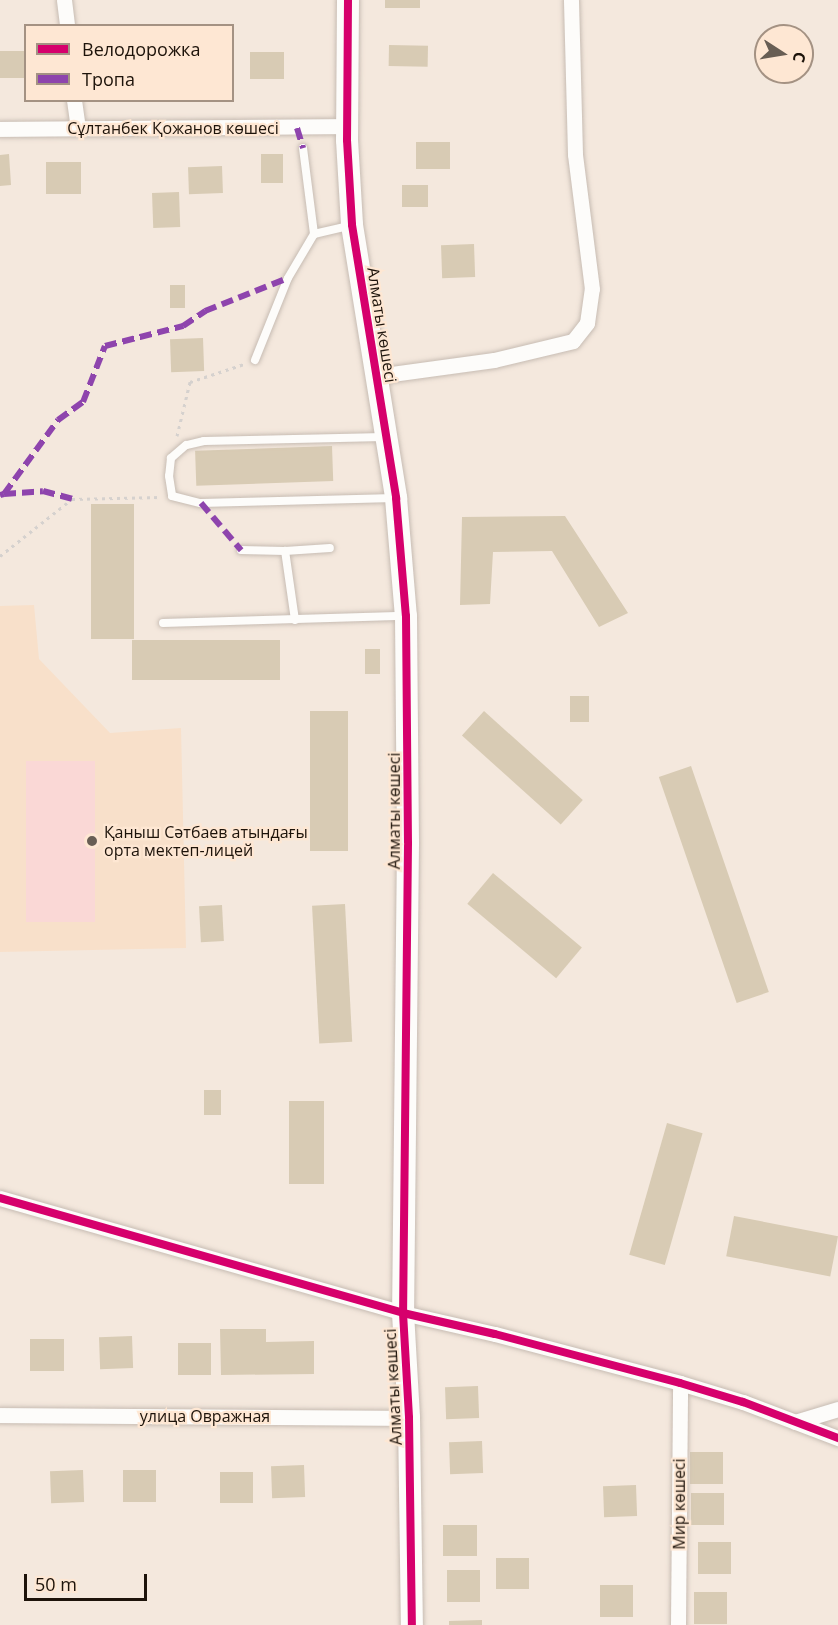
<!DOCTYPE html>
<meta charset="utf-8">
<style>
body{margin:0}
#map{position:relative;width:838px;height:1625px;overflow:hidden;background:#f4e8dd;font-family:"Open Sans",sans-serif}
div>[style]{position:absolute}
.built>*{inset:0;background:#f8e0ca}
.green>*{inset:0;background:#fad8d6;transform-origin:0 0}
.building>*{inset:0;background:#d8cbb4;transform-origin:0 0}
.path>*{height:3px;margin-top:-1.5px;transform-origin:0;background:repeating-linear-gradient(90deg,#d5d1ce 0 3px,transparent 0 7.5px)}
.roads{filter:drop-shadow(0 0 2px #c7bcb3) drop-shadow(0 0 2px #c7bcb3)}
.lane>*{height:8px;margin:-4px;padding:0 4px;transform-origin:4px;border-radius:4px;background:#fdfcfa}
.street>*{height:15px;margin:-7.5px;padding:0 7.5px;transform-origin:7.5px;border-radius:7.5px;background:#fdfcfa}
.secondary>*{height:22px;margin:-11px;padding:0 11px;transform-origin:11px;border-radius:11px;background:#fdfcfa}
.quiet>*{height:6px;margin-top:-3px;transform-origin:0;background:repeating-linear-gradient(90deg,#8e44ad 0 12px,transparent 0 18px)}
.cycleway>*{height:8px;margin:-4px;padding:0 4px;transform-origin:4px;border-radius:4px;background:#d6006c}
.dots>*{width:16px;height:16px;translate:-50% -50%;box-sizing:border-box;border:3px solid #fee7d3;border-radius:50%}
span{translate:-50% -50%;white-space:nowrap;text-align:center;line-height:1.15;-webkit-text-stroke:4.5px #fee7d3;paint-order:stroke}
.street-label{font-size:16px;color:#1d130a}
.poi-label{font-size:16px;color:#1d130a}
.left{translate:0 -50%;text-align:left}
.legend{position:absolute;left:24px;top:24px;width:210px;height:78px;box-sizing:border-box;background:#fee7d3;border:2px solid #a49283;margin:0;padding:8px 10px;list-style:none;font-size:18px;color:#1d130a}
.legend li{display:flex;align-items:center;gap:12px;height:30px}
.legend b{width:30px;border:2px solid #a49283}
.north{position:absolute;left:754px;top:24px;width:60px;height:60px;box-sizing:border-box;background:#fee7d3;border:2px solid #a49283;border-radius:50%;rotate:102deg;font-size:16px;font-weight:700;line-height:24px;text-align:center;color:#1d130a}
.north::after{content:'';display:block;margin:auto;width:21px;height:27px;background:#685e54;clip-path:polygon(50% 0,100% 100%,50% 72%,0 100%)}
.scale{position:absolute;left:24px;top:1574px;width:123px;height:27px;box-sizing:border-box;border:3px solid #1d130a;border-top:0;padding-left:8px;font-size:18px;line-height:21px;white-space:nowrap;color:#1d130a;-webkit-text-stroke:4px #fee7d3;paint-order:stroke}
</style>
<div id="map">
<div class="built">
<i style="clip-path:polygon(34px 605px,39px 659px,110px 733px,181px 728px,186px 948px,0 952px,0 606px)"></i>
</div>
<div class="green">
<i style="left:95px;top:761px;width:161px;height:69px;rotate:90deg"></i>
</div>
<div class="building">
<i style="left:385px;top:0;width:35px;height:8px"></i>
<i style="left:389px;top:45px;width:39px;height:21px;rotate:1deg"></i>
<i style="left:0;top:51px;width:24px;height:27px"></i>
<i style="left:284px;top:52px;width:27px;height:34px;rotate:90deg"></i>
<i style="left:450px;top:142px;width:27px;height:34px;rotate:90deg"></i>
<i style="clip-path:polygon(9px 154px,11px 185px,0 186px,0 155px)"></i>
<i style="left:261px;top:154px;width:22px;height:29px"></i>
<i style="left:81px;top:162px;width:32px;height:35px;rotate:90deg"></i>
<i style="left:222px;top:166px;width:27px;height:34px;rotate:88deg"></i>
<i style="left:402px;top:185px;width:26px;height:22px"></i>
<i style="left:179px;top:192px;width:35px;height:27px;rotate:88deg"></i>
<i style="left:474px;top:244px;width:33px;height:33px;rotate:88deg"></i>
<i style="left:170px;top:285px;width:15px;height:23px"></i>
<i style="left:203px;top:338px;width:33px;height:33px;rotate:88deg"></i>
<i style="left:332px;top:446px;width:35px;height:137px;rotate:88deg"></i>
<i style="left:91px;top:504px;width:43px;height:135px"></i>
<i style="clip-path:polygon(565px 516px,628px 613px,599px 627px,552px 551px,493px 552px,490px 604px,460px 605px,462px 517px)"></i>
<i style="left:132px;top:640px;width:148px;height:40px"></i>
<i style="left:380px;top:649px;width:25px;height:15px;rotate:90deg"></i>
<i style="left:589px;top:696px;width:26px;height:19px;rotate:90deg"></i>
<i style="left:310px;top:711px;width:38px;height:140px"></i>
<i style="left:484px;top:711px;width:133px;height:33px;rotate:42deg"></i>
<i style="left:691px;top:766px;width:239px;height:34px;rotate:71deg"></i>
<i style="left:493px;top:873px;width:116px;height:40px;rotate:40deg"></i>
<i style="left:345px;top:904px;width:138px;height:33px;rotate:87deg"></i>
<i style="left:222px;top:905px;width:36px;height:23px;rotate:87deg"></i>
<i style="left:204px;top:1090px;width:17px;height:25px"></i>
<i style="left:289px;top:1101px;width:35px;height:83px"></i>
<i style="left:667px;top:1123px;width:37px;height:137px;rotate:16deg"></i>
<i style="left:734px;top:1216px;width:106px;height:41px;rotate:11deg"></i>
<i style="clip-path:polygon(220px 1329px,266px 1329px,266px 1342px,314px 1341px,314px 1374px,221px 1375px)"></i>
<i style="left:132px;top:1336px;width:32px;height:33px;rotate:88deg"></i>
<i style="left:64px;top:1339px;width:32px;height:34px;rotate:90deg"></i>
<i style="left:178px;top:1343px;width:33px;height:32px"></i>
<i style="left:478px;top:1386px;width:32px;height:33px;rotate:88deg"></i>
<i style="left:482px;top:1441px;width:32px;height:33px;rotate:88deg"></i>
<i style="left:690px;top:1452px;width:33px;height:32px"></i>
<i style="left:304px;top:1465px;width:32px;height:33px;rotate:88deg"></i>
<i style="left:83px;top:1470px;width:32px;height:33px;rotate:88deg"></i>
<i style="left:123px;top:1470px;width:33px;height:32px"></i>
<i style="left:253px;top:1472px;width:31px;height:33px;rotate:90deg"></i>
<i style="left:636px;top:1485px;width:31px;height:33px;rotate:88deg"></i>
<i style="left:691px;top:1493px;width:33px;height:32px"></i>
<i style="left:443px;top:1525px;width:34px;height:31px"></i>
<i style="left:698px;top:1542px;width:33px;height:32px"></i>
<i style="left:496px;top:1558px;width:33px;height:31px"></i>
<i style="left:447px;top:1570px;width:33px;height:32px"></i>
<i style="left:600px;top:1585px;width:33px;height:32px"></i>
<i style="left:694px;top:1592px;width:33px;height:32px"></i>
<i style="clip-path:polygon(482px 1620px,482px 1625px,449px 1625px,449px 1621px)"></i>
</div>
<div class="path">
<i style="left:177px;top:436px;width:56px;rotate:-76.5deg"></i>
<i style="left:190px;top:382px;width:57px;rotate:-18.4deg"></i>
<i style="left:0;top:556px;width:92px;rotate:-38.4deg"></i>
<i style="left:72px;top:499px;width:89px;rotate:-1.3deg"></i>
</div>
<div class="roads">
<div class="lane">
<i style="left:303px;top:148px;width:87px;rotate:82.7deg"></i>
<i style="left:255px;top:360px;width:88px;rotate:-68.1deg"></i>
<i style="left:288px;top:278px;width:51px;rotate:-59.4deg"></i>
<i style="left:314px;top:234px;width:37px;rotate:-13deg"></i>
<i style="left:384px;top:437px;width:180px;rotate:178.7deg"></i>
<i style="left:204px;top:441px;width:18px;rotate:167deg"></i>
<i style="left:186px;top:445px;width:20px;rotate:139deg"></i>
<i style="left:171px;top:458px;width:18px;rotate:96deg"></i>
<i style="left:169px;top:476px;width:20px;rotate:81deg"></i>
<i style="left:172px;top:496px;width:30px;rotate:14deg"></i>
<i style="left:201px;top:503px;width:194px;rotate:-1.5deg"></i>
<i style="left:241px;top:550px;width:44px;rotate:1.3deg"></i>
<i style="left:295px;top:620px;width:70px;rotate:-98.2deg"></i>
<i style="left:285px;top:551px;width:45px;rotate:-3.8deg"></i>
<i style="left:163px;top:623px;width:242px;rotate:-1.7deg"></i>
</div>
<div class="street">
<i style="left:64px;top:0;width:26px;rotate:83deg"></i>
<i style="left:74px;top:100px;width:28px;rotate:82deg"></i>
<i style="left:0;top:129px;width:347px;rotate:-0.5deg"></i>
<i style="left:377px;top:376px;width:118px;rotate:-7.8deg"></i>
<i style="left:494px;top:360px;width:81px;rotate:-13.5deg"></i>
<i style="left:573px;top:341px;width:23px;rotate:-52deg"></i>
<i style="left:587px;top:323px;width:34px;rotate:-82deg"></i>
<i style="left:592px;top:289px;width:136px;rotate:-97.2deg"></i>
<i style="left:575px;top:154px;width:154px;rotate:-91.5deg"></i>
<i style="left:0;top:1198px;width:419px;rotate:15.9deg"></i>
<i style="left:403px;top:1313px;width:94px;rotate:12.9deg"></i>
<i style="left:495px;top:1334px;width:191px;rotate:14.8deg"></i>
<i style="left:680px;top:1383px;width:66px;rotate:16.8deg"></i>
<i style="left:743px;top:1402px;width:102px;rotate:20.8deg"></i>
<i style="left:0;top:1415px;width:409px;rotate:0.4deg"></i>
<i style="left:795px;top:1422px;width:45px;rotate:-16.8deg"></i>
<i style="left:678px;top:1625px;width:242px;rotate:-89.5deg"></i>
</div>
<div class="secondary">
<i style="left:348px;top:0;width:140px;rotate:90.4deg"></i>
<i style="left:347px;top:140px;width:85px;rotate:86.6deg"></i>
<i style="left:352px;top:225px;width:277px;rotate:80.8deg"></i>
<i style="left:396px;top:498px;width:118px;rotate:85.2deg"></i>
<i style="left:406px;top:616px;width:227px;rotate:89.5deg"></i>
<i style="left:408px;top:843px;width:470px;rotate:90.6deg"></i>
<i style="left:403px;top:1313px;width:105px;rotate:86.7deg"></i>
<i style="left:409px;top:1418px;width:207px;rotate:89.2deg"></i>
</div>
</div>
<div class="quiet">
<i style="left:297px;top:128px;width:21px;rotate:73deg"></i>
<i style="left:4px;top:494px;width:39px;rotate:-4deg"></i>
<i style="left:43px;top:491px;width:30px;rotate:15deg"></i>
<i style="left:0;top:495px;width:4px;rotate:-14deg"></i>
<i style="left:4px;top:494px;width:92px;rotate:-53.9deg"></i>
<i style="left:58px;top:420px;width:31px;rotate:-36deg"></i>
<i style="left:83px;top:402px;width:60px;rotate:-68.6deg"></i>
<i style="left:105px;top:346px;width:81px;rotate:-14.4deg"></i>
<i style="left:183px;top:326px;width:27px;rotate:-34deg"></i>
<i style="left:205px;top:311px;width:89px;rotate:-21.7deg"></i>
<i style="left:201px;top:503px;width:62px;rotate:49.6deg"></i>
</div>
<div class="cycleway">
<i style="left:348px;top:0;width:140px;rotate:90.4deg"></i>
<i style="left:347px;top:140px;width:85px;rotate:86.6deg"></i>
<i style="left:352px;top:225px;width:277px;rotate:80.8deg"></i>
<i style="left:396px;top:498px;width:118px;rotate:85.2deg"></i>
<i style="left:406px;top:616px;width:227px;rotate:89.5deg"></i>
<i style="left:408px;top:843px;width:470px;rotate:90.6deg"></i>
<i style="left:403px;top:1313px;width:105px;rotate:86.7deg"></i>
<i style="left:409px;top:1418px;width:207px;rotate:89.2deg"></i>
<i style="left:0;top:1198px;width:419px;rotate:15.9deg"></i>
<i style="left:403px;top:1313px;width:94px;rotate:12.9deg"></i>
<i style="left:495px;top:1334px;width:191px;rotate:14.8deg"></i>
<i style="left:680px;top:1383px;width:66px;rotate:16.8deg"></i>
<i style="left:743px;top:1402px;width:102px;rotate:20.8deg"></i>
</div>
<div class="dots">
<i style="left:92px;top:841px;background:#685e54"></i>
</div>
<div class="street-label">
<span style="left:173px;top:128px">Сұлтанбек Қожанов көшесі</span>
<span style="left:382px;top:325px;rotate:81deg">Алматы көшесі</span>
<span style="left:394px;top:811px;rotate:-90deg">Алматы көшесі</span>
<span style="left:393px;top:1387px;rotate:-93deg">Алматы көшесі</span>
<span style="left:205px;top:1416px">улица Овражная</span>
<span style="left:679px;top:1504px;rotate:-90deg">Мир көшесі</span>
</div>
<div class="poi-label">
<span class="left" style="left:104px;top:841px">Қаныш Сәтбаев атындағы<br>орта мектеп-лицей</span>
</div>
<ul class="legend">
<li><b style="height:8px;background:#d6006c"></b>Велодорожка</li>
<li><b style="height:8px;background:#8e44ad"></b>Тропа</li>
</ul>
<div class="north">С</div>
<div class="scale">50 m</div>
</div>
